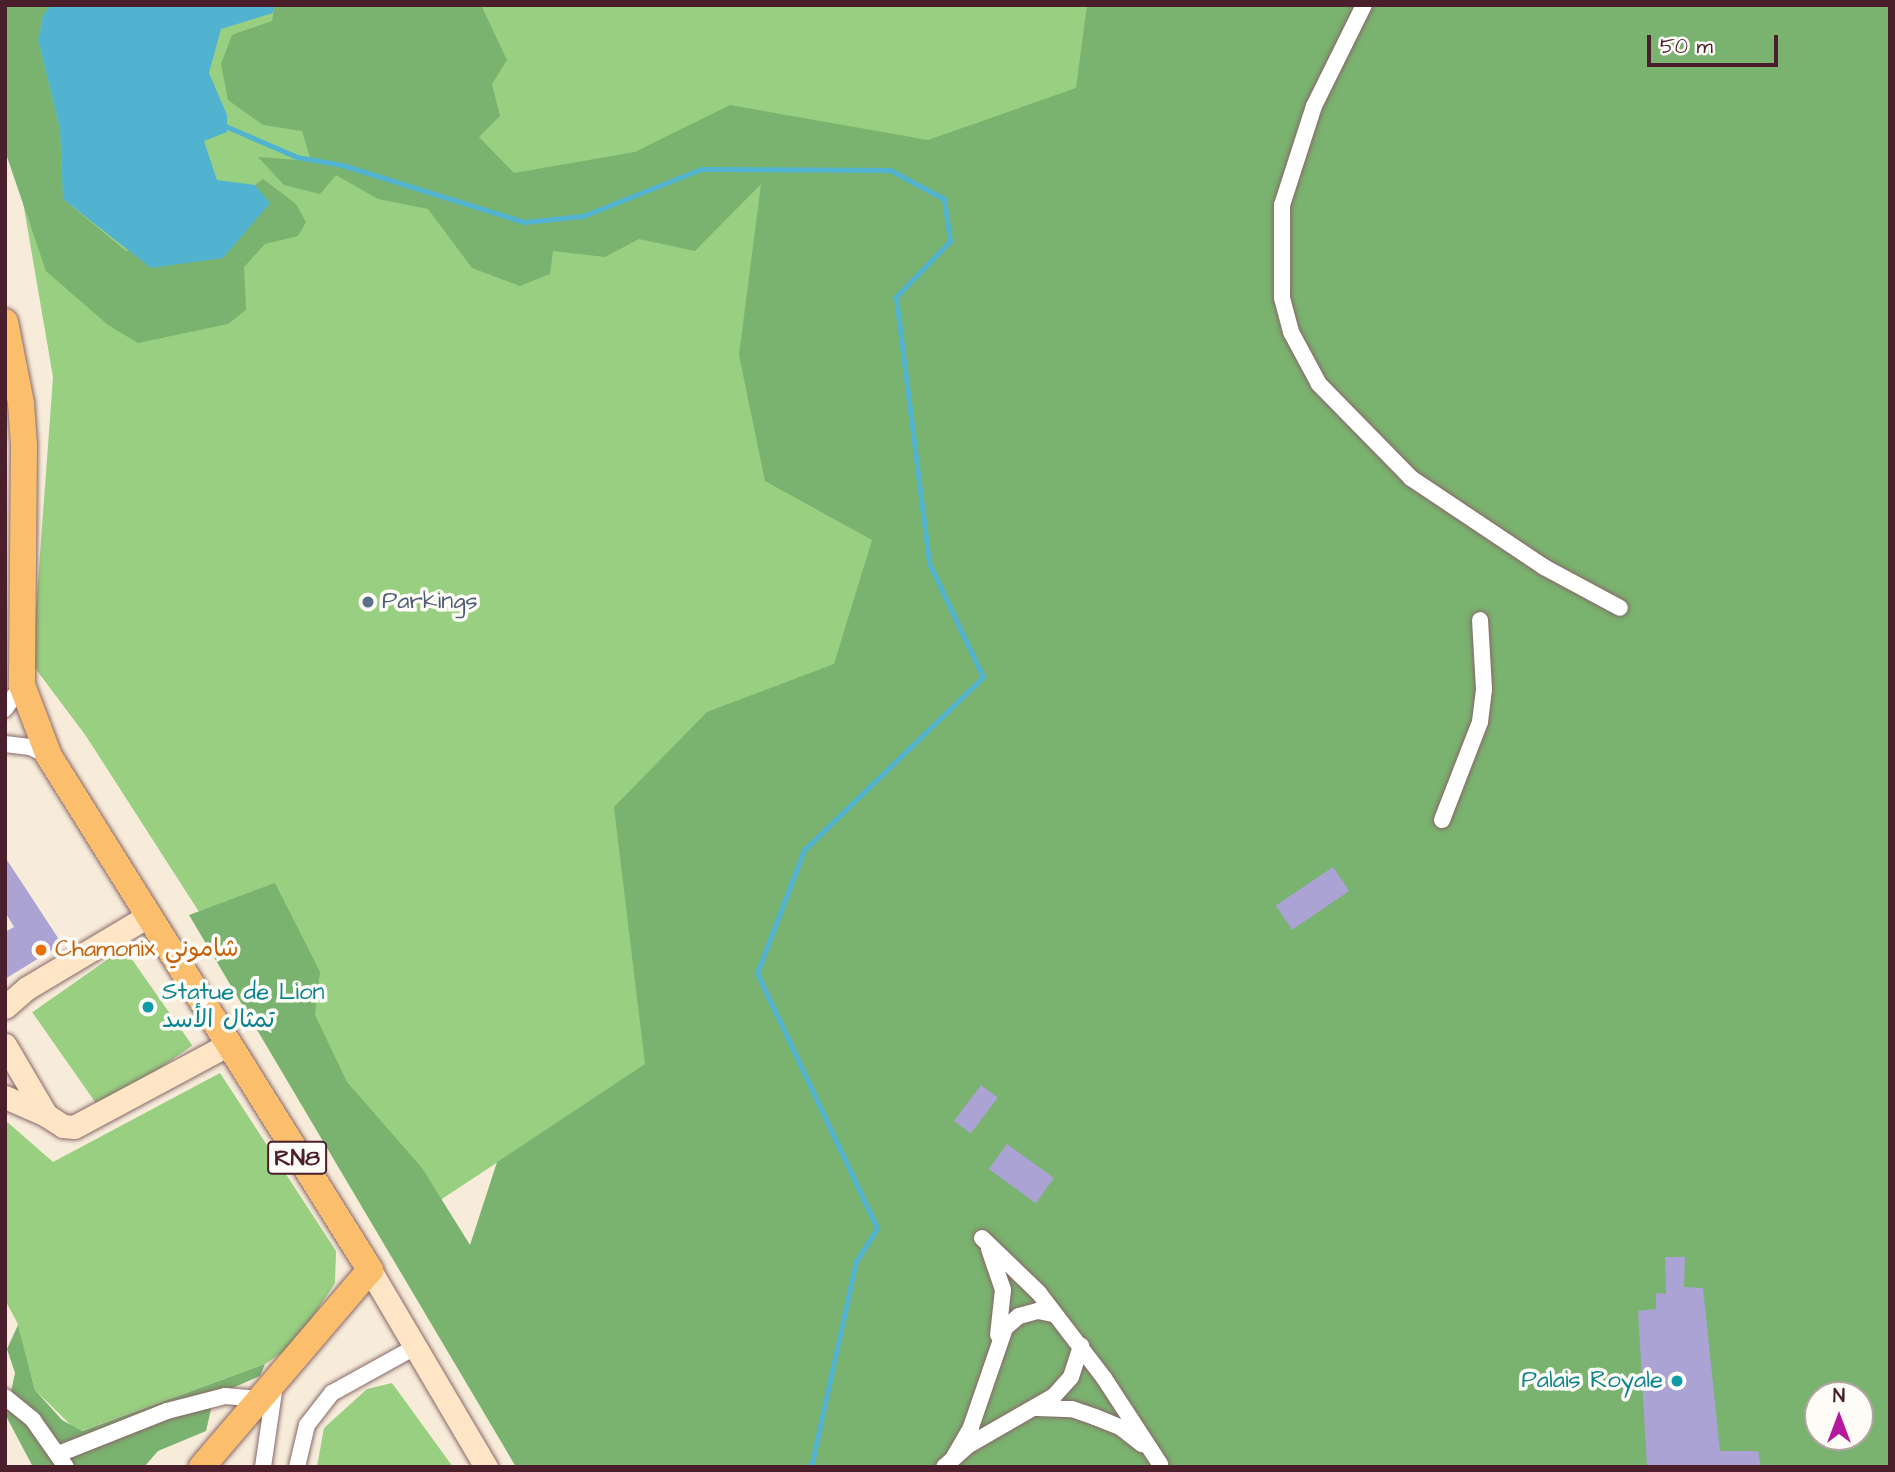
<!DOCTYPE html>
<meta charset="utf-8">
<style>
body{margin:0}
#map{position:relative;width:1895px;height:1472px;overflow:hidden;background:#f7ecda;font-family:"Architects Daughter","Playpen Sans Arabic",sans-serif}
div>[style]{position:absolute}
.green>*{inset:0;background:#98cf81;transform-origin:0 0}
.forest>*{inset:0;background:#7ab26f}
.water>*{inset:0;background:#51b3d0}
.stream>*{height:5px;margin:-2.5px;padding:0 2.5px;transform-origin:2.5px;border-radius:2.5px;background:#51b3d0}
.building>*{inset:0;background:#aaa3d3;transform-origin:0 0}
.roads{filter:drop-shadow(0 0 2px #876768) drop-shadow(0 0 2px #876768)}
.street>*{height:16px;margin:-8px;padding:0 8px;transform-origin:8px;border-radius:8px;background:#fff}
.secondary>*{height:23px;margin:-11.5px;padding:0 11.5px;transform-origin:11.5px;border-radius:11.5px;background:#fde5c5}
.primary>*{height:26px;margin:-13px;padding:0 13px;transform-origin:13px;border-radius:13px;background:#fabe6d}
.dots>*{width:19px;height:19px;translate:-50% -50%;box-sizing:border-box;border:4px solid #fdfcf7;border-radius:50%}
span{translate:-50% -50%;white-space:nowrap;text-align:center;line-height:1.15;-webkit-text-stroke:7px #fdfcf7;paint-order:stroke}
.shield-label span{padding:2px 5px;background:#fdfcf7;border:2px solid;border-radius:5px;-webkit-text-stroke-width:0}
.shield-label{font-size:23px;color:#4a1f2b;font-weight:700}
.service-label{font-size:24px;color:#4e5e75}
.left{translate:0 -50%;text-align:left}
.food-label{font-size:24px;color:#c56008}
.culture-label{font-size:24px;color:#0d838f}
.right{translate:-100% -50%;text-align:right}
.frame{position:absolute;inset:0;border:7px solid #4a1f2b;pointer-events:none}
.north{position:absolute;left:1804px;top:1381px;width:70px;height:70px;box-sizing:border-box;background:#fdfcf7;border:2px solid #b5a4a5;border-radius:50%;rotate:0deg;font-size:19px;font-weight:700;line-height:28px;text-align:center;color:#4a1f2b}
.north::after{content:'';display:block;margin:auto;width:24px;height:32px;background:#b5179e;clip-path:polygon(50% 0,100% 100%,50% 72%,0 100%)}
.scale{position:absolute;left:1647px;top:35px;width:131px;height:32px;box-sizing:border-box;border:4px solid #4a1f2b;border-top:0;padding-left:9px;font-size:21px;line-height:24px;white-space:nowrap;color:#4a1f2b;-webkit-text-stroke:5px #fdfcf7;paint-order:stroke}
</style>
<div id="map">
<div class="green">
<i style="clip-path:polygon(evenodd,5px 5px,1087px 5px,1068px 238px,1890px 5px,1890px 1467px,646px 1064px,401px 1226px,86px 736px,32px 664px,53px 377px,5px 97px,5px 5px,1818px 1395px,1860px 1395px,1860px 1437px,1818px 1437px,1818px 1395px)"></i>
<i style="left:124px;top:948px;width:119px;height:112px;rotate:55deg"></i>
<i style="clip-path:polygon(220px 1073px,336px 1251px,335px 1283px,295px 1344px,265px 1364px,78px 1432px,35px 1390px,17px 1322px,5px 1300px,5px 1120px,53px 1162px)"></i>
<i style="clip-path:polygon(392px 1383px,453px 1467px,317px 1467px,324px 1428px,367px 1389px)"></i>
</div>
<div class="forest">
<i style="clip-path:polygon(5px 5px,51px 5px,43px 15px,38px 40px,60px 129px,63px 199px,126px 251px,270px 204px,255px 185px,263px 179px,296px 204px,306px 222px,298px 236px,265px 244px,244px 267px,246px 310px,228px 324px,138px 343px,108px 325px,46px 271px,5px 151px)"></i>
<i style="clip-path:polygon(evenodd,275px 5px,481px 5px,507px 60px,492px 84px,500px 116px,479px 137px,514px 173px,635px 152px,730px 105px,928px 140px,1076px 88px,1087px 5px,1890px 5px,1890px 1467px,516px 1467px,189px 915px,275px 883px,320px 972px,315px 1015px,347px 1082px,422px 1168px,470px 1245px,497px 1162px,645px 1064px,614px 807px,707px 712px,834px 664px,872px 540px,765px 481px,739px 355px,761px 184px,695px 251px,639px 239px,605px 257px,553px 251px,550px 274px,520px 286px,472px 268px,428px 209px,378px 199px,336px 175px,320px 194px,284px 185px,258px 157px,311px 161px,302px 131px,263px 125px,228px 100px,221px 64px,232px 35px,272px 21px,275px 5px,1818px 1395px,1860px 1395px,1860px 1437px,1818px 1437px,1818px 1395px)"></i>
<i style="clip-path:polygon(18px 1325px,35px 1390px,62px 1420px,82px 1431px,265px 1364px,260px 1376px,214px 1396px,206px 1431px,158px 1451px,144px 1467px,33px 1467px,6px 1416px,15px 1373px,7px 1349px)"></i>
</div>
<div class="water">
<i style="clip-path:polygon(51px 5px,275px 5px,273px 13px,221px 29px,209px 73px,227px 115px,227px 132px,204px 141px,217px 180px,255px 185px,270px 203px,223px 258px,151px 268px,63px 199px,60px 129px,38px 40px,43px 15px)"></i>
</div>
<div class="stream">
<i style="left:223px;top:125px;width:81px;rotate:23.4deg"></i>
<i style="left:297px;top:157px;width:46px;rotate:10.1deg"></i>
<i style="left:342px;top:165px;width:191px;rotate:17.4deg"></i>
<i style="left:524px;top:222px;width:59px;rotate:-5.8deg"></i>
<i style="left:583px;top:216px;width:127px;rotate:-21.7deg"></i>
<i style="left:701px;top:169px;width:189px;rotate:0.3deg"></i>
<i style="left:890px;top:170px;width:61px;rotate:28.2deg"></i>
<i style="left:944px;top:199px;width:42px;rotate:81.9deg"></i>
<i style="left:950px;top:241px;width:78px;rotate:134deg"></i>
<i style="left:896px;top:297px;width:268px;rotate:82.9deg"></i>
<i style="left:929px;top:563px;width:126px;rotate:64.7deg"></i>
<i style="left:983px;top:677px;width:249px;rotate:136deg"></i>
<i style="left:804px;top:850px;width:132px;rotate:110.9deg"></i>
<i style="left:757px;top:973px;width:282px;rotate:64.8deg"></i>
<i style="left:877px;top:1228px;width:39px;rotate:122deg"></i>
<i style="left:856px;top:1261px;width:211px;rotate:102.3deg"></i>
</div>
<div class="building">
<i style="clip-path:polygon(5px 857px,62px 944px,5px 979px,5px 932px,14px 927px,5px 912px)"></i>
<i style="left:1333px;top:867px;width:29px;height:69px;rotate:56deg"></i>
<i style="left:981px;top:1085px;width:21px;height:45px;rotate:37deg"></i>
<i style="left:1007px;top:1144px;width:58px;height:31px;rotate:36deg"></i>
<i style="clip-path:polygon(1665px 1257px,1685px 1257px,1684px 1287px,1703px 1288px,1720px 1451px,1758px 1451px,1761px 1467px,1647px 1467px,1638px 1311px,1656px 1309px,1656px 1293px,1666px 1294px)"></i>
</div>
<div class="roads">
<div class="street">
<i style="left:1364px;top:5px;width:113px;rotate:116.3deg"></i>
<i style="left:1314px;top:106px;width:104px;rotate:107.9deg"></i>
<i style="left:1282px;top:205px;width:93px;rotate:90deg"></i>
<i style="left:1282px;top:298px;width:35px;rotate:75deg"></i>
<i style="left:1291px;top:332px;width:59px;rotate:61.7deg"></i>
<i style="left:1319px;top:384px;width:132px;rotate:45.6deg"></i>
<i style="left:1411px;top:478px;width:160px;rotate:33.8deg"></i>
<i style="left:1544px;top:567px;width:86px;rotate:28.3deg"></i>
<i style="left:5px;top:709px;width:29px;rotate:-55deg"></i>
<i style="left:5px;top:744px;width:25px;rotate:7deg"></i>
<i style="left:30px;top:747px;width:21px;rotate:25deg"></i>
<i style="left:1442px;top:820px;width:105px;rotate:-68.8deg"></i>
<i style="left:1480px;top:722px;width:33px;rotate:-83deg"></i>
<i style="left:1484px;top:689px;width:69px;rotate:-93.3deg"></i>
<i style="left:982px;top:1238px;width:79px;rotate:44deg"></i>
<i style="left:1039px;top:1293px;width:107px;rotate:52.6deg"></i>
<i style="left:1104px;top:1378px;width:103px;rotate:56.9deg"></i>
<i style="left:989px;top:1249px;width:43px;rotate:71.1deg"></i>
<i style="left:1003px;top:1290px;width:45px;rotate:96.3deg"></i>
<i style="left:5px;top:1397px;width:36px;rotate:39deg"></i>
<i style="left:33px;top:1420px;width:57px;rotate:54.9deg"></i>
<i style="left:1037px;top:1408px;width:35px;rotate:2deg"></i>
<i style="left:1072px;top:1409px;width:24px;rotate:19deg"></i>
<i style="left:1095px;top:1417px;width:27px;rotate:22deg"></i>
<i style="left:1120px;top:1427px;width:28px;rotate:38deg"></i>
<i style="left:61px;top:1453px;width:114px;rotate:-21.6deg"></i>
<i style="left:167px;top:1411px;width:60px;rotate:-14.5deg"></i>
<i style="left:225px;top:1396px;width:35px;rotate:5deg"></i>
<i style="left:954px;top:1457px;width:34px;rotate:-60deg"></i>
<i style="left:971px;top:1427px;width:105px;rotate:-71deg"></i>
<i style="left:1005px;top:1328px;width:18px;rotate:-41deg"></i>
<i style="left:1019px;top:1316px;width:20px;rotate:-15deg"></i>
<i style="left:1038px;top:1311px;width:16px;rotate:11deg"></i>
<i style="left:263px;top:1467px;width:83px;rotate:-81.7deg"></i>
<i style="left:297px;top:1467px;width:43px;rotate:-76.6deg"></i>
<i style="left:307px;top:1425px;width:41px;rotate:-52deg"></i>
<i style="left:332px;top:1393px;width:95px;rotate:-29deg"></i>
<i style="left:944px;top:1467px;width:31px;rotate:-42deg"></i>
<i style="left:967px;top:1446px;width:100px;rotate:-29.9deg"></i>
<i style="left:1054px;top:1396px;width:25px;rotate:-48deg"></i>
<i style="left:1071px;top:1377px;width:33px;rotate:-72deg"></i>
</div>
<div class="secondary">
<i style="left:5px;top:1007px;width:29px;rotate:-41deg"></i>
<i style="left:27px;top:988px;width:141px;rotate:-30.8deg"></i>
<i style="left:5px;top:1045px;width:81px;rotate:59.6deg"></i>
<i style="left:46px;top:1115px;width:20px;rotate:33deg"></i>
<i style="left:63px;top:1126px;width:11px;rotate:5deg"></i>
<i style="left:74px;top:1127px;width:174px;rotate:-28.2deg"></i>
<i style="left:5px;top:1097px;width:45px;rotate:23.7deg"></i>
<i style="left:370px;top:1270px;width:229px;rotate:59.5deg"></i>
</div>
<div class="primary">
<i style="left:5px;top:322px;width:83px;rotate:78.8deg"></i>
<i style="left:21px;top:403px;width:42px;rotate:85.9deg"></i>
<i style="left:24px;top:445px;width:240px;rotate:90.5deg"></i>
<i style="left:22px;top:685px;width:76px;rotate:69.2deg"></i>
<i style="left:49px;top:756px;width:606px;rotate:58.01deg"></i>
<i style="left:370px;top:1270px;width:259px;rotate:130.5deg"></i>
</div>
</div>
<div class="dots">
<i style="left:368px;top:602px;background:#5c6f8a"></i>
<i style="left:41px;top:950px;background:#e8710a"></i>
<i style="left:148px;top:1007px;background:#0f9aa8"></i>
<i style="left:1677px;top:1381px;background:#0f9aa8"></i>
</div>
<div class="shield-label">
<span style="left:297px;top:1158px">RN8</span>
</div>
<div class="service-label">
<span class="left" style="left:382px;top:602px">Parkings</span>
</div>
<div class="food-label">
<span class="left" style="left:55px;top:950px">Chamonix شاموني</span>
</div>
<div class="culture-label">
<span class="left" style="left:162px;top:1007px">Statue de Lion<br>تمثال الأسد</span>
<span class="right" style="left:1663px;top:1381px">Palais Royale</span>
</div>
<div class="frame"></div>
<div class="north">N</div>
<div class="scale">50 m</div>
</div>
